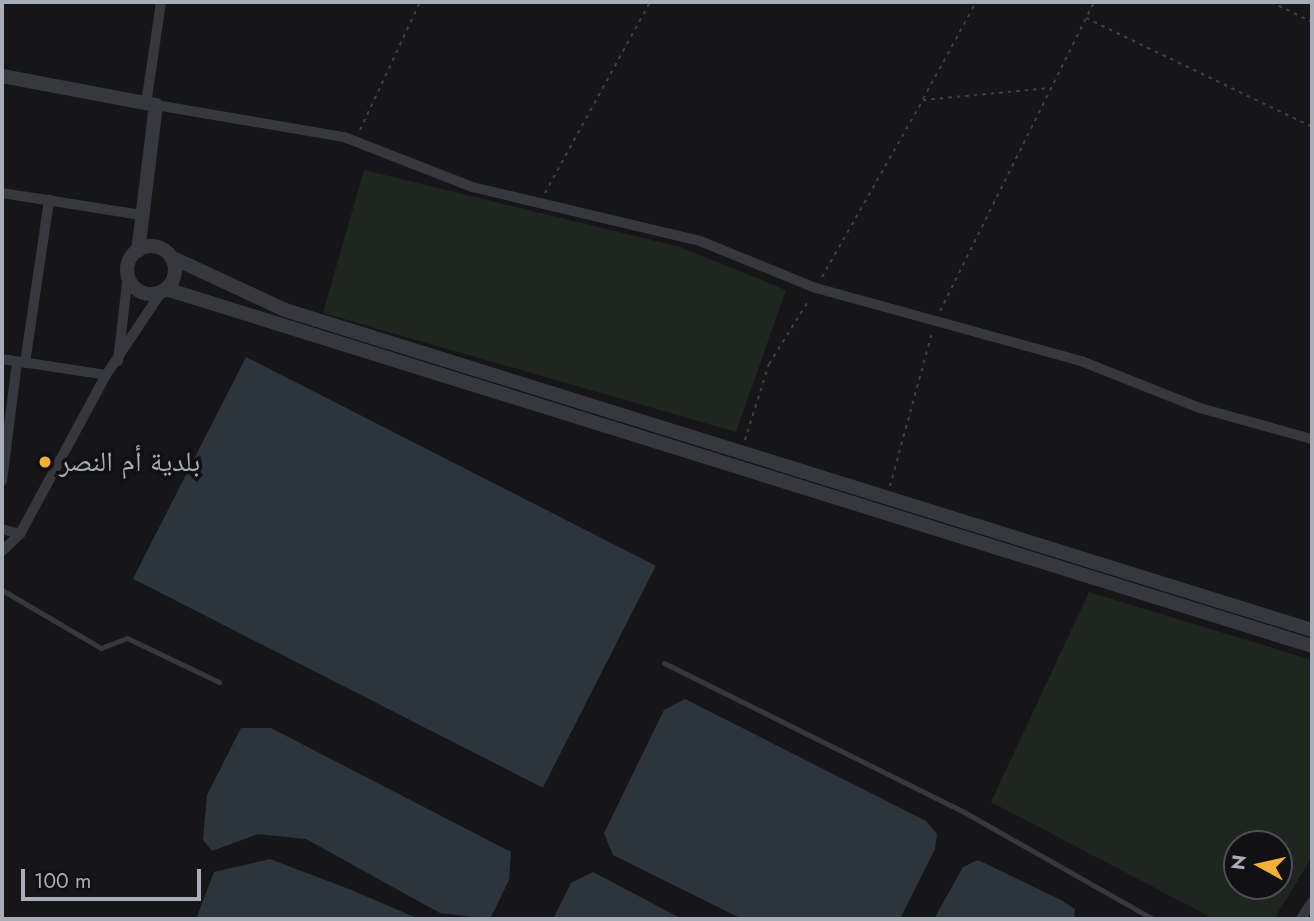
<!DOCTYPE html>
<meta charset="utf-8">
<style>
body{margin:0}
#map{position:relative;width:1314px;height:921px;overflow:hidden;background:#161618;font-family:Jost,"Noto Naskh Arabic",sans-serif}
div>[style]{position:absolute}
.green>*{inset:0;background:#1e261f}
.water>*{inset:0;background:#2c353c;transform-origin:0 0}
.path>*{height:2px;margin-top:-1px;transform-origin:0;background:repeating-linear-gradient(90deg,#3d3f44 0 3.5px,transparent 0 8.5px)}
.service>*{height:5px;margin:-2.5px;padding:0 2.5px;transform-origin:2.5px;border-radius:2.5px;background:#37383d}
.minor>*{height:10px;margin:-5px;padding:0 5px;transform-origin:5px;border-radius:5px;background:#37383d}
.tertiary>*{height:14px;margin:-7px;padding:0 7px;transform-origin:7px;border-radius:7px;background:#37383d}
.tertiary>.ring{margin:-7px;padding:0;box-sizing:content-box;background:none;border:14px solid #37383d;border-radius:50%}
.dots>*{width:19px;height:19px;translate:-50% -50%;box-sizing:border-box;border:4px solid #111113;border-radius:50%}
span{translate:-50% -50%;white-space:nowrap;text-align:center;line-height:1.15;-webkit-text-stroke:7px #111113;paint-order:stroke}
.poi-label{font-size:28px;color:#a8adb8}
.left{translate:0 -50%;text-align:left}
.frame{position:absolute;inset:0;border:4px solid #a8adb8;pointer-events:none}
.north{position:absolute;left:1223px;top:830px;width:70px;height:70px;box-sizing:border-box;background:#111113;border:2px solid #4d4f55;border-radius:50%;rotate:278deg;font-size:19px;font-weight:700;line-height:28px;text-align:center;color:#a8adb8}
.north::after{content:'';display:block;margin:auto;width:24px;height:32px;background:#f2b134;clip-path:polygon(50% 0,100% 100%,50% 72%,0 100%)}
.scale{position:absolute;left:21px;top:869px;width:180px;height:32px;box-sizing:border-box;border:4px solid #a8adb8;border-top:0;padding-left:9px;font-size:21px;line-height:24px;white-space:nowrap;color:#a8adb8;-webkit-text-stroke:5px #111113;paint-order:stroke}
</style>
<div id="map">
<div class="green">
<i style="clip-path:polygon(364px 170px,680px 247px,786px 290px,736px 432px,323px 313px)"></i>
<i style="clip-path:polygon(evenodd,1089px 592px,1312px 660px,1312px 857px,1274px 919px,1214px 919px,991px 802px,1089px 592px,1237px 844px,1279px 844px,1279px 886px,1237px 886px,1237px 844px)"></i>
</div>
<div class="water">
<i style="left:246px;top:357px;width:460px;height:249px;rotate:27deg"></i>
<i style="clip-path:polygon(685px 699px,926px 821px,937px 834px,935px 849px,900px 919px,742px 919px,613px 855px,604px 833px,664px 710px)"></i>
<i style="clip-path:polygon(241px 728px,271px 728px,511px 852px,509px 880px,490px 919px,440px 913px,306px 839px,258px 834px,212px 851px,203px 840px,207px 795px)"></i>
<i style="clip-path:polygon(270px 859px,354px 891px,419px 919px,196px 919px,214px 872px)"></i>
<i style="clip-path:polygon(978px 860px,1061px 900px,1075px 909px,1074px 919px,934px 919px,963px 867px)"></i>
<i style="clip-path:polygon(593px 872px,682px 919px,553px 919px,571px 883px)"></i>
</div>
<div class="path">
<i style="left:1271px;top:2px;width:46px;rotate:26deg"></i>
<i style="left:1086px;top:18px;width:251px;rotate:25.7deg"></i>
<i style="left:923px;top:99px;width:111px;rotate:-61.3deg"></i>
<i style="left:360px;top:130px;width:141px;rotate:-64.9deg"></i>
<i style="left:545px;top:193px;width:218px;rotate:-61.2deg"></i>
<i style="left:822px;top:277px;width:204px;rotate:-60.3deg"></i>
<i style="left:923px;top:100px;width:127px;rotate:-5.4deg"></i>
<i style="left:940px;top:311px;width:345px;rotate:-63.5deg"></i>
<i style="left:745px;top:440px;width:80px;rotate:-72.5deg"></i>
<i style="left:769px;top:364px;width:75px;rotate:-58deg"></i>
<i style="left:890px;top:486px;width:160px;rotate:-74.7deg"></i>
</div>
<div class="service">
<i style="left:2px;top:590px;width:115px;rotate:30.4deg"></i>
<i style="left:101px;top:648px;width:28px;rotate:-21deg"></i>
<i style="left:127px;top:638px;width:102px;rotate:25.6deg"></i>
<i style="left:664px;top:663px;width:335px;rotate:26.4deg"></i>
<i style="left:964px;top:812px;width:217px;rotate:29.5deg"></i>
</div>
<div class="minor">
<i style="left:146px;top:104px;width:103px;rotate:-81.6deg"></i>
<i style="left:156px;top:105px;width:191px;rotate:9.7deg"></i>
<i style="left:344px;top:137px;width:137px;rotate:21.3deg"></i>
<i style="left:472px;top:187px;width:234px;rotate:13.3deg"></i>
<i style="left:700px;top:241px;width:125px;rotate:22.1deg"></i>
<i style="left:816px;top:288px;width:275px;rotate:15.4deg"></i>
<i style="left:1081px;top:361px;width:128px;rotate:21.6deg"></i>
<i style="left:1200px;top:408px;width:116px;rotate:15.5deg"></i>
<i style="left:2px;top:193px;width:141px;rotate:9deg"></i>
<i style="left:2px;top:359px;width:105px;rotate:8.7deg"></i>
<i style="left:118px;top:361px;width:88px;rotate:-83.4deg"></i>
<i style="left:25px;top:363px;width:165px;rotate:-81.6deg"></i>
<i style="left:2px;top:481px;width:120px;rotate:-82.8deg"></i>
<i style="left:2px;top:529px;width:19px;rotate:16deg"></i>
<i style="left:2px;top:551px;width:25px;rotate:-43deg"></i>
<i style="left:20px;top:534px;width:181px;rotate:-61.6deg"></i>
<i style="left:106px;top:375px;width:101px;rotate:-56.3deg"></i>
<i style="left:1301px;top:919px;width:20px;rotate:-57deg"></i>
</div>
<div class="tertiary">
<i style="left:2px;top:76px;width:157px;rotate:10.7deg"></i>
<i style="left:156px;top:105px;width:147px;rotate:97deg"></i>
<i class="ring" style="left:127px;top:246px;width:34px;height:34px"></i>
<i style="left:171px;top:257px;width:126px;rotate:24.9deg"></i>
<i style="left:285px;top:310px;width:1076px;rotate:17.31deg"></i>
<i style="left:166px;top:289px;width:1200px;rotate:17.3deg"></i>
</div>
<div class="dots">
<i style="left:45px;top:462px;background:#f2b134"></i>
</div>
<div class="poi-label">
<span class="left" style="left:59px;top:462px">بلدية أم النصر</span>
</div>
<div class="frame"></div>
<div class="north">N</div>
<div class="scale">100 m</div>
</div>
